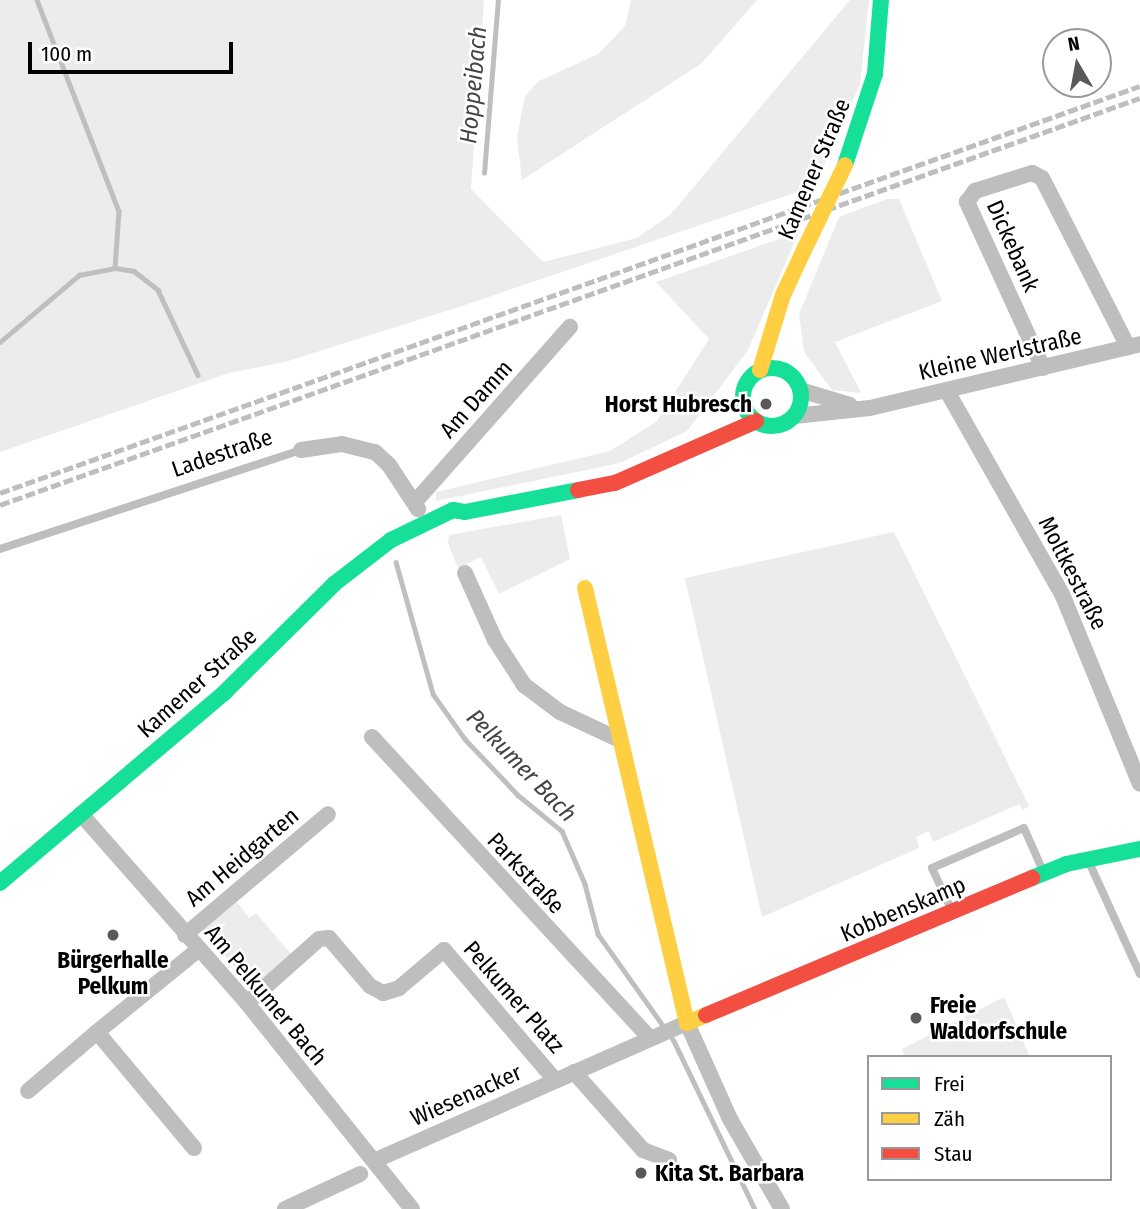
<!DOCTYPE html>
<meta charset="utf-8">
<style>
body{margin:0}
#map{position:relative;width:1140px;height:1209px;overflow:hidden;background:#fff;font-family:"Fira Sans Condensed",sans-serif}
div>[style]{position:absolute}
.green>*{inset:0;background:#ececec}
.stream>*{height:4.5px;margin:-2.25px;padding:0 2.25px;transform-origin:2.25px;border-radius:2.25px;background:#bfbfbf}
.lane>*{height:8px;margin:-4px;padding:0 4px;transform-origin:4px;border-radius:4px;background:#bebebe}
.street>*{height:16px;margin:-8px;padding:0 8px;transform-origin:8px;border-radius:8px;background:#bebebe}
.fast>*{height:16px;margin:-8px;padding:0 8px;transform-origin:8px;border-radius:8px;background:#16e098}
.fast>.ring{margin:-8px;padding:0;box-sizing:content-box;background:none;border:16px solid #16e098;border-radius:50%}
.slow>*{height:16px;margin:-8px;padding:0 8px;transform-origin:8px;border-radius:8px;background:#ffcf43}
.jam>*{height:16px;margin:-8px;padding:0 8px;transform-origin:8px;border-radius:8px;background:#f24e42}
.rail>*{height:4.5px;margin-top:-2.25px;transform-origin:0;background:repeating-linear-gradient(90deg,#bebebe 0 10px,transparent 0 13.5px)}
.slow-bridge>*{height:16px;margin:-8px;padding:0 8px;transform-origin:8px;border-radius:8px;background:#ffcf43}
.dots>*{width:19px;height:19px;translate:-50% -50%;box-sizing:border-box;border:4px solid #fff;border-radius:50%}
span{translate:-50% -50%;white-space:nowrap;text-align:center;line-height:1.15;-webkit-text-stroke:5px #fff;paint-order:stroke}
.street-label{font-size:23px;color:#000}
.poi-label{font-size:23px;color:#000;font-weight:700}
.right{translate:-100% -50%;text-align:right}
.left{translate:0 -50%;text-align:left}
.water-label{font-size:24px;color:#444;font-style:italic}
.legend{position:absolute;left:867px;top:1055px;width:245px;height:126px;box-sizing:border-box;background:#fff;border:2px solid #999;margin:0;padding:9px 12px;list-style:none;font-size:21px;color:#000}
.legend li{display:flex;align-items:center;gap:14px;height:35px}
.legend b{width:35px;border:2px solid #999}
.north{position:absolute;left:1042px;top:28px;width:70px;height:70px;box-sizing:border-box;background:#fff;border:2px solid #999;border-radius:50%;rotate:350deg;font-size:19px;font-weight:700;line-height:28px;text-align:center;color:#000}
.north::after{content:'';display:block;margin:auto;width:24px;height:32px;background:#595959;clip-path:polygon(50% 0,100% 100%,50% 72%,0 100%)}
.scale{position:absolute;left:28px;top:42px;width:205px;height:32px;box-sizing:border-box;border:4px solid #000;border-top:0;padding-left:9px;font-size:21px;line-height:24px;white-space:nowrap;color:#000;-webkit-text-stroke:5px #fff;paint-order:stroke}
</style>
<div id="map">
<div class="green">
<i style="clip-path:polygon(0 0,484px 0,471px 189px,543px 262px,637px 238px,671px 214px,850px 0,869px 0,860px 84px,815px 186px,459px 307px,285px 362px,229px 373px,0 452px)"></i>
<i style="clip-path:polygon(631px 0,757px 0,702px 63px,522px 180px,517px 136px,525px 96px,539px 81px,598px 54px,625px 26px)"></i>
<i style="clip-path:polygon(887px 199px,899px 199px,942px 301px,835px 342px,861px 393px,832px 390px,804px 352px,799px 314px,839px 217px)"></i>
<i style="clip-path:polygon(799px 232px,748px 350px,687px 431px,620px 463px,436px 501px,436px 492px,610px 451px,656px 422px,709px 339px,656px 282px)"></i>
<i style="clip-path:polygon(561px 515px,570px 559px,499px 594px,481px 557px,458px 568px,448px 543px,449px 535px)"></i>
<i style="clip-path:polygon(894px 532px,1029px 806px,1023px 810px,1019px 804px,933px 842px,929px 831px,916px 837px,919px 848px,762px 917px,685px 578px)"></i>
<i style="clip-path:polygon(237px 902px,249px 918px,256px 913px,291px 954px,254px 991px,203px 929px)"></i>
<i style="clip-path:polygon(1004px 997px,1030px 1057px,905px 1057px,902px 1049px)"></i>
</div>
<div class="stream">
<i style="left:37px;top:0;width:226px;rotate:68.8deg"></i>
<i style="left:119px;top:211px;width:57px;rotate:94deg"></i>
<i style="left:484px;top:173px;width:174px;rotate:-85.4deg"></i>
<i style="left:0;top:342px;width:104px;rotate:-40.3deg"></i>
<i style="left:79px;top:275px;width:37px;rotate:-11deg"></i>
<i style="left:115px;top:268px;width:19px;rotate:9deg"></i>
<i style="left:134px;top:271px;width:31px;rotate:38deg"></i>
<i style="left:158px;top:290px;width:94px;rotate:64.8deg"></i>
<i style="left:396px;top:562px;width:137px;rotate:74.3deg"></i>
<i style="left:433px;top:694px;width:55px;rotate:54.6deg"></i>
<i style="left:465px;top:739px;width:77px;rotate:46.6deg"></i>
<i style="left:518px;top:795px;width:57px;rotate:39.3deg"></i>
<i style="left:562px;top:831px;width:58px;rotate:66.5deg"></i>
<i style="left:585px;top:884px;width:52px;rotate:75.4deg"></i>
<i style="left:598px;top:934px;width:131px;rotate:54.6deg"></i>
<i style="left:674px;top:1041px;width:187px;rotate:64.3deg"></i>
</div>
<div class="lane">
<i style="left:0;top:549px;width:317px;rotate:-18.2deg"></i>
<i style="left:1088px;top:860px;width:125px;rotate:65.5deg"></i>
<i style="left:951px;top:909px;width:45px;rotate:-114.9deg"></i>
<i style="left:932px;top:868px;width:100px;rotate:-23.5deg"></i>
<i style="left:1024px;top:828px;width:47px;rotate:66.2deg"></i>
</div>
<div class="street">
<i style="left:1043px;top:368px;width:183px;rotate:-114.6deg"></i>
<i style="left:967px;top:202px;width:14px;rotate:-54deg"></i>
<i style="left:975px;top:191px;width:60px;rotate:-17.5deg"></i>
<i style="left:1032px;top:173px;width:11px;rotate:27deg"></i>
<i style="left:1042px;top:178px;width:190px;rotate:63deg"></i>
<i style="left:800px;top:390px;width:52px;rotate:16.7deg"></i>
<i style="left:947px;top:391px;width:233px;rotate:60.5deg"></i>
<i style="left:1062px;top:594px;width:205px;rotate:67.7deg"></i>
<i style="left:794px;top:416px;width:76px;rotate:-6deg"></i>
<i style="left:870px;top:408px;width:277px;rotate:-13.3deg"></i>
<i style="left:301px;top:450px;width:41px;rotate:-8.3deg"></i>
<i style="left:342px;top:444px;width:34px;rotate:14deg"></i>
<i style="left:375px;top:452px;width:19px;rotate:43deg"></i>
<i style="left:389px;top:465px;width:53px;rotate:56.6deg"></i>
<i style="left:415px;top:502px;width:234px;rotate:-48.5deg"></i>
<i style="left:465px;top:573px;width:73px;rotate:65.9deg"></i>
<i style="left:495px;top:640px;width:54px;rotate:57.2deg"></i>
<i style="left:524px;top:685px;width:45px;rotate:36.9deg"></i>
<i style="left:560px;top:712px;width:66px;rotate:25deg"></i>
<i style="left:372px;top:737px;width:410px;rotate:47.3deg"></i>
<i style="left:81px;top:814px;width:252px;rotate:48.7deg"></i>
<i style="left:247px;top:1003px;width:264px;rotate:51.3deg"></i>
<i style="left:185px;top:935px;width:187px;rotate:-40.2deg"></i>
<i style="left:247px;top:1003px;width:96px;rotate:-41.6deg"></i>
<i style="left:319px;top:939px;width:10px;rotate:-6deg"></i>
<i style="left:329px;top:938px;width:63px;rotate:49.5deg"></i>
<i style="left:370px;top:986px;width:15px;rotate:28deg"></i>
<i style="left:383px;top:993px;width:17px;rotate:-17deg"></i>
<i style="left:399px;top:988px;width:59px;rotate:-40.2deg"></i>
<i style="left:444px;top:950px;width:171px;rotate:49.5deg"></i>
<i style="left:574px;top:1072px;width:104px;rotate:48.5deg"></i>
<i style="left:643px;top:1150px;width:28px;rotate:21deg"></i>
<i style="left:28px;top:1091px;width:91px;rotate:-40.5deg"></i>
<i style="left:194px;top:1148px;width:151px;rotate:-129.9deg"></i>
<i style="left:97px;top:1032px;width:130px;rotate:-39.1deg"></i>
<i style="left:376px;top:1160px;width:340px;rotate:-23.8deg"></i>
<i style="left:687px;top:1023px;width:105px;rotate:65.9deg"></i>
<i style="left:730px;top:1119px;width:104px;rotate:60deg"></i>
<i style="left:285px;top:1209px;width:83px;rotate:-25deg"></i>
</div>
<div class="fast">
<i style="left:845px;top:165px;width:96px;rotate:-71.8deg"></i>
<i style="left:875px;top:74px;width:74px;rotate:-85.4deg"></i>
<i class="ring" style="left:743px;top:368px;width:42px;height:42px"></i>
<i style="left:1032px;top:878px;width:37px;rotate:-22deg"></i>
<i style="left:1066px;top:864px;width:76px;rotate:-11.5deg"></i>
<i style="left:0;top:883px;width:294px;rotate:-40.3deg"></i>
<i style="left:224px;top:693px;width:155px;rotate:-44.7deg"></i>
<i style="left:334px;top:584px;width:72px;rotate:-37.7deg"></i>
<i style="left:391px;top:540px;width:69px;rotate:-25.8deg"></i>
<i style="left:453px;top:510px;width:12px;rotate:9deg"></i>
<i style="left:465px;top:512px;width:115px;rotate:-11deg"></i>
</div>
<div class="slow">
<i style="left:760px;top:370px;width:78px;rotate:-73deg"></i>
<i style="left:783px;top:295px;width:50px;rotate:-65deg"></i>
<i style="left:585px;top:588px;width:447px;rotate:76.8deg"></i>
<i style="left:687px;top:1023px;width:21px;rotate:-23deg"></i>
</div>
<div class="jam">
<i style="left:578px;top:490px;width:38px;rotate:-11deg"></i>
<i style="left:615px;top:483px;width:154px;rotate:-23.7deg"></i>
<i style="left:706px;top:1015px;width:354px;rotate:-22.8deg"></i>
</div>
<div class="rail">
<i style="left:0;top:493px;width:1210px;rotate:-19.65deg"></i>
<i style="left:0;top:505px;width:1210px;rotate:-19.65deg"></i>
</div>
<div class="slow-bridge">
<i style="left:804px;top:250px;width:94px;rotate:-64.2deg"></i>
</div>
<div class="dots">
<i style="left:766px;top:404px;background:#595959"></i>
<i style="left:113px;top:935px;background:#595959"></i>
<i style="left:916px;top:1018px;background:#595959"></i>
<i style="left:641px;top:1173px;background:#595959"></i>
</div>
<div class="street-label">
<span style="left:814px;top:169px;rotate:-67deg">Kamener Straße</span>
<span style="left:1013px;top:246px;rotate:66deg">Dickebank</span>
<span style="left:1000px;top:354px;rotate:-13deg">Kleine Werlstraße</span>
<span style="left:476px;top:399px;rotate:-48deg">Am Damm</span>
<span style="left:222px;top:453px;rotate:-19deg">Ladestraße</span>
<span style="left:1073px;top:573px;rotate:63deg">Moltkestraße</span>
<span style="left:197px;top:683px;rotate:-42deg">Kamener Straße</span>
<span style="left:242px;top:857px;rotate:-40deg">Am Heidgarten</span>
<span style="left:526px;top:873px;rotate:47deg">Parkstraße</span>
<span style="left:903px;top:909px;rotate:-23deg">Kobbenskamp</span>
<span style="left:266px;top:995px;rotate:50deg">Am Pelkumer Bach</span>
<span style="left:514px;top:997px;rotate:49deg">Pelkumer Platz</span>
<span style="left:466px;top:1095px;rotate:-24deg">Wiesenacker</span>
</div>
<div class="poi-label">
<span class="right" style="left:752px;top:404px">Horst Hubresch</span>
<span style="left:113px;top:973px">Bürgerhalle<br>Pelkum</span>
<span class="left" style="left:930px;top:1018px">Freie<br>Waldorfschule</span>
<span class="left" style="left:655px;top:1173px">Kita St. Barbara</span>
</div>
<div class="water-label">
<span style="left:474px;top:85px;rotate:-85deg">Hoppeibach</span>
<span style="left:521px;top:766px;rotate:46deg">Pelkumer Bach</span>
</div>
<ul class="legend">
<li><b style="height:9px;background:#16e098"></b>Frei</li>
<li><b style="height:9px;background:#ffcf43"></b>Zäh</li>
<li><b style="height:9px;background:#f24e42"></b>Stau</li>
</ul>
<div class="north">N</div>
<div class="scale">100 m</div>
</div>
